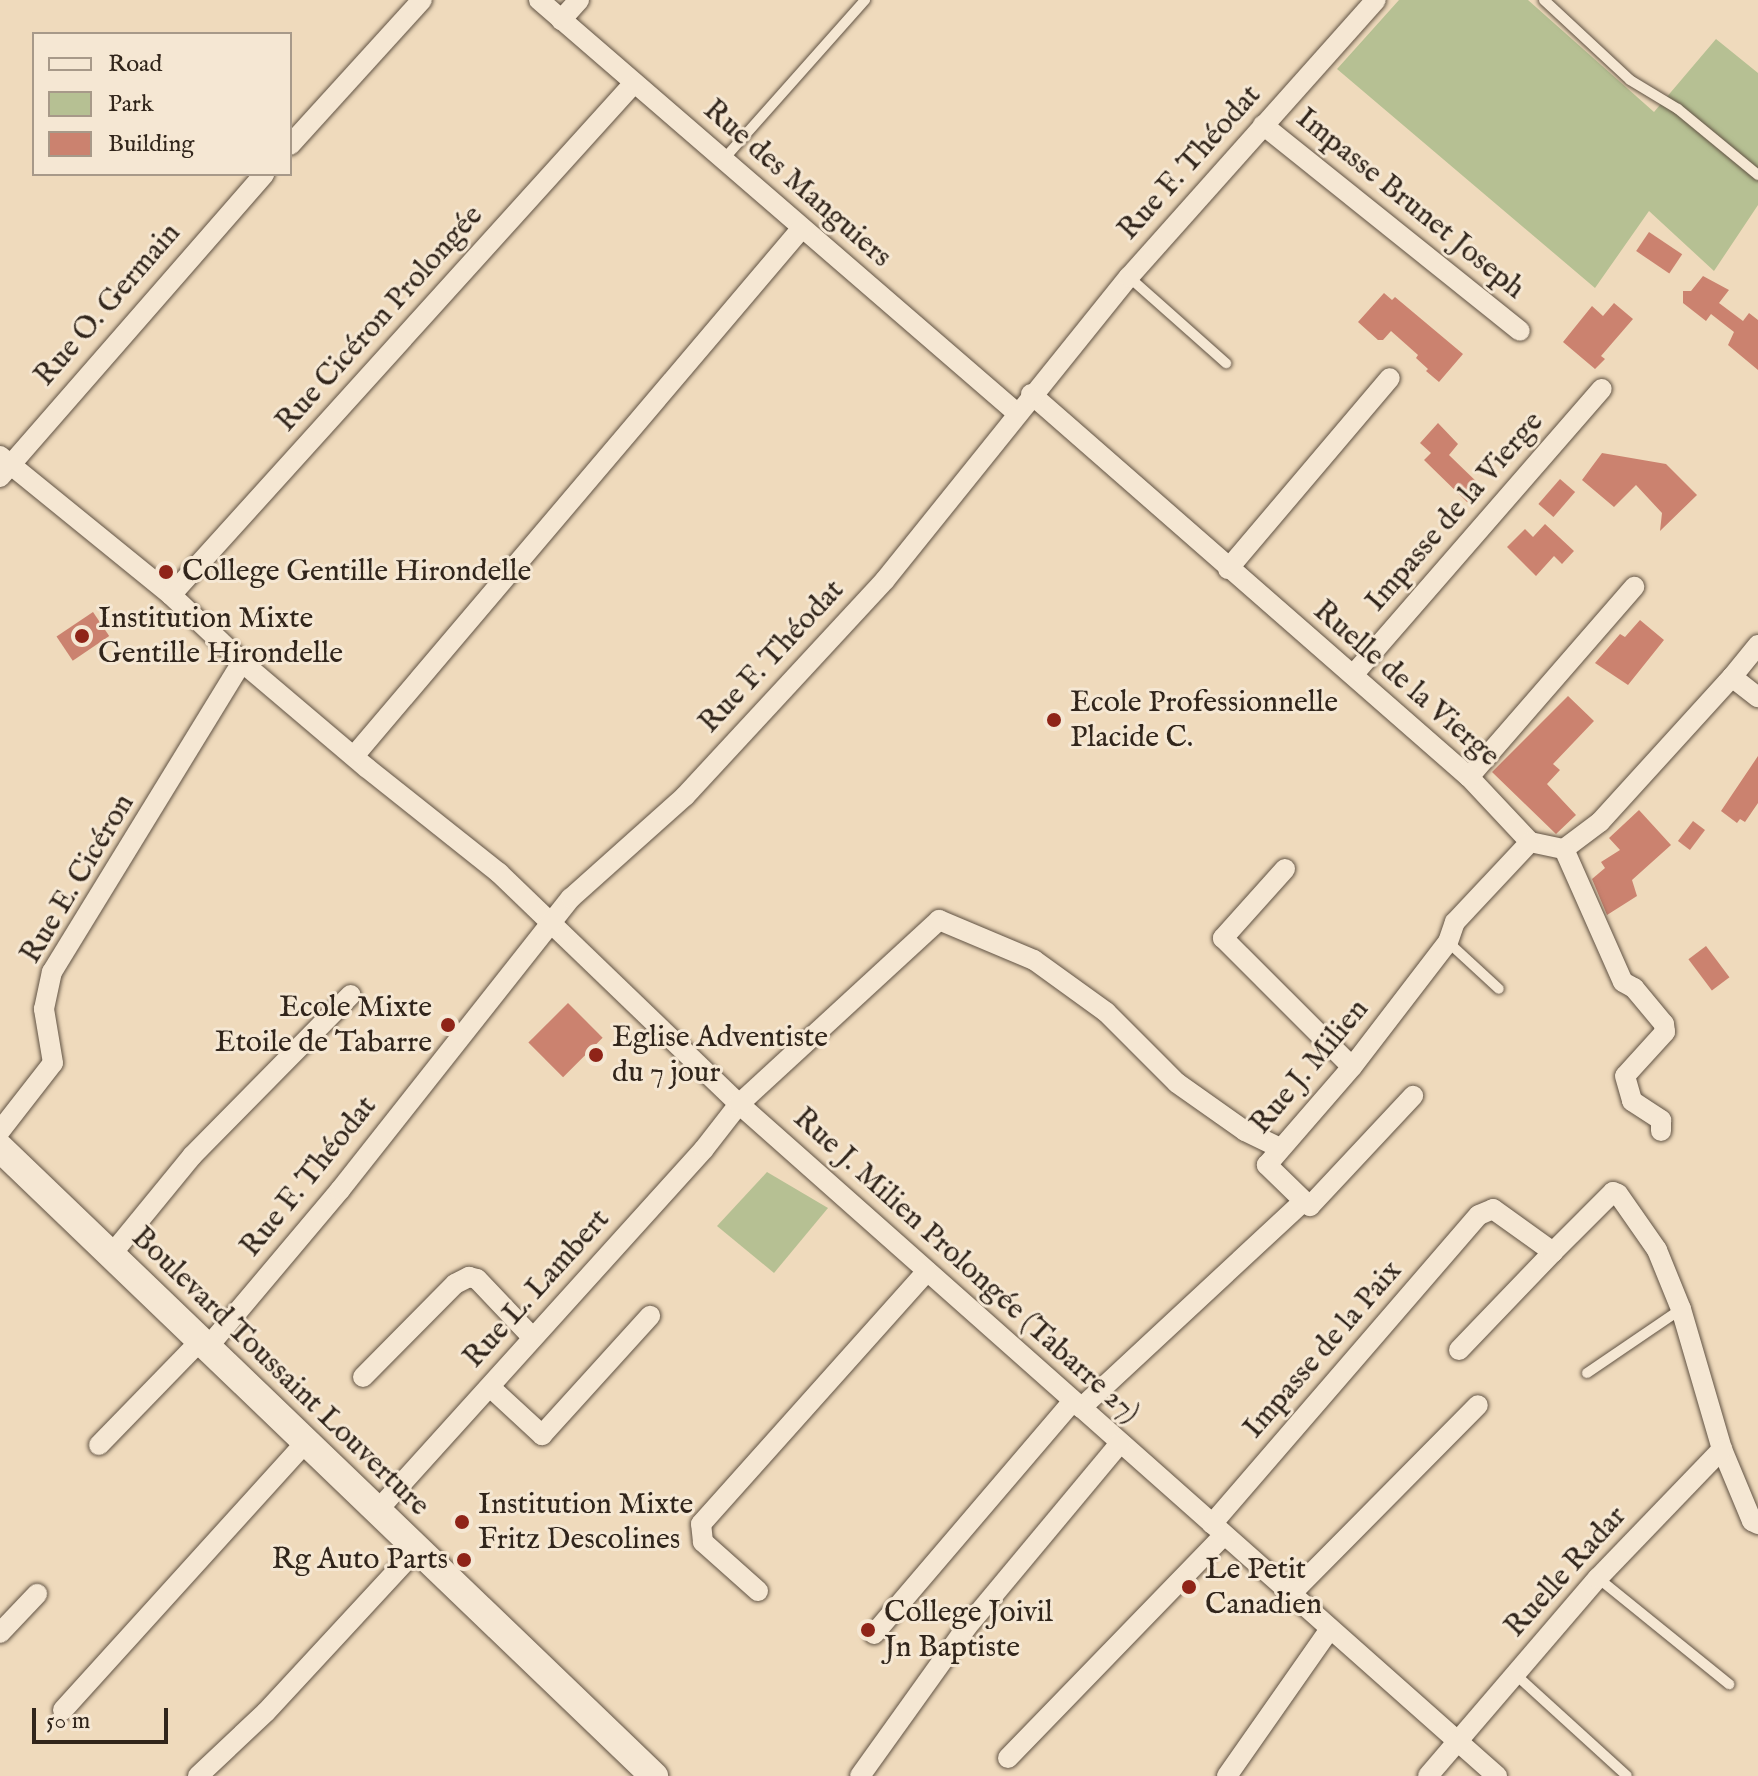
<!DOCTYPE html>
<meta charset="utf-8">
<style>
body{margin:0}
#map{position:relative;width:1758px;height:1776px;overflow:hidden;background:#efdabc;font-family:"IM FELL English",serif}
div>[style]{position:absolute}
.green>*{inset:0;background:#b6c093}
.building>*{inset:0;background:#cb826f;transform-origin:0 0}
.roads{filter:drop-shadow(0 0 2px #605243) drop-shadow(0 0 2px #605243)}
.service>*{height:10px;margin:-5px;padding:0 5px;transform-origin:5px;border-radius:5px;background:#f5e7d3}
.minor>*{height:20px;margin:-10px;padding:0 10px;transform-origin:10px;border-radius:10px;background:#f5e7d3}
.secondary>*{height:28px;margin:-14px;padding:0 14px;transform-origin:14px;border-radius:14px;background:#f5e7d3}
.dots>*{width:22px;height:22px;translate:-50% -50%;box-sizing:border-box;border:4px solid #f5e7d3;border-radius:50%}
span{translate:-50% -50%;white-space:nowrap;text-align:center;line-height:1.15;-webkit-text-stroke:6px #f5e7d3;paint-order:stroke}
.street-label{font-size:30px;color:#31251b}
.poi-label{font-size:30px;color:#31251b}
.left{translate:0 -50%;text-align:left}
.right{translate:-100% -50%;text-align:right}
.legend{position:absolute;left:32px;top:32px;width:260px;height:144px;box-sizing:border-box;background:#f5e7d3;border:2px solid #a79989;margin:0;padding:10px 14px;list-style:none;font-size:24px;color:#31251b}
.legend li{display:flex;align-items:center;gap:16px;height:40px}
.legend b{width:40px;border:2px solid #a79989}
.scale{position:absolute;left:32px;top:1708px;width:136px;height:36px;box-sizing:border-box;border:4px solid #31251b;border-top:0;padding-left:10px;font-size:24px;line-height:28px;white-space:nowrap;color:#31251b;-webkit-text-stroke:6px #f5e7d3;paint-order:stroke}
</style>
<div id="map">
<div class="green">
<i style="clip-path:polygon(1399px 0,1528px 0,1654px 112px,1716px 39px,1758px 73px,1758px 205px,1714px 271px,1649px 211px,1595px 288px,1337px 69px)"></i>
<i style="clip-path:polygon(767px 1172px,828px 1208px,774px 1273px,717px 1226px)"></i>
</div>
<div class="building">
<i style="left:1649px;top:232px;width:40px;height:23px;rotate:34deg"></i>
<i style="clip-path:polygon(1703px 276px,1729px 290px,1719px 303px,1743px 321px,1749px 313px,1758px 320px,1758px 370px,1728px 345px,1734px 332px,1711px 314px,1706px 321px,1683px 303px,1683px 291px,1691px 291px)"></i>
<i style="clip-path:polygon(1384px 293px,1392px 300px,1395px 297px,1463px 354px,1439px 382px,1426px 371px,1428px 369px,1416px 358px,1418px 355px,1391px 331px,1383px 340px,1378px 340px,1358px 322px)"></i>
<i style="clip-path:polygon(1614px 303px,1633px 319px,1601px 356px,1605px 359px,1595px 369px,1563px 342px,1592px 306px,1603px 316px)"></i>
<i style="clip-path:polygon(1438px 423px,1458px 444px,1449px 455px,1482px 487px,1467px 502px,1424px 460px,1431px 453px,1420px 443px)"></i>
<i style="clip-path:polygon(1602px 453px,1666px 464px,1697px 495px,1660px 531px,1662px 513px,1636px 485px,1614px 507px,1582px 480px)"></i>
<i style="left:1560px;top:479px;width:20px;height:33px;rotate:41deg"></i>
<i style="clip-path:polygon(1545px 524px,1574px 551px,1562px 564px,1554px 556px,1536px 576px,1507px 547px,1525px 529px,1533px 537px)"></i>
<i style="left:93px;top:612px;width:29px;height:44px;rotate:56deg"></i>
<i style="clip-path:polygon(1640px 620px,1664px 640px,1628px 685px,1595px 663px,1620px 634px,1625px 637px)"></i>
<i style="clip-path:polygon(1568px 696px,1594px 721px,1553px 764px,1560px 770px,1547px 784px,1576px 815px,1556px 834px,1492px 772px)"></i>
<i style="clip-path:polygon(1758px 756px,1758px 803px,1745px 822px,1740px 819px,1737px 823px,1721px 811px)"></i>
<i style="clip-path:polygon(1639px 810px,1671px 845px,1632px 880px,1637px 896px,1607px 915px,1592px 879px,1605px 868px,1601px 862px,1620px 850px,1609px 838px)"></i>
<i style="left:1693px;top:821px;width:15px;height:25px;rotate:37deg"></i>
<i style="left:1706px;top:946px;width:39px;height:22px;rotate:53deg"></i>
<i style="left:568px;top:1003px;width:49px;height:56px;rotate:45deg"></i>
</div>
<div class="roads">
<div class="service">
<i style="left:1544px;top:0;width:117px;rotate:42.9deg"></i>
<i style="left:1630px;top:80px;width:56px;rotate:31.1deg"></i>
<i style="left:1678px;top:109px;width:104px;rotate:39.5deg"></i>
<i style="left:723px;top:160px;width:214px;rotate:-48.4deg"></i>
<i style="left:1129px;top:277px;width:130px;rotate:41.6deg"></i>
<i style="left:1448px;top:942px;width:69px;rotate:42.7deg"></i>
<i style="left:1587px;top:1373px;width:114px;rotate:-34.2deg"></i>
<i style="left:1598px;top:1578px;width:169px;rotate:39deg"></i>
<i style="left:1515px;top:1674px;width:151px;rotate:42.3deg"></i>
</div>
<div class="minor">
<i style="left:539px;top:0;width:632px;rotate:40.83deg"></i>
<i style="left:561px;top:20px;width:27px;rotate:-48deg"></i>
<i style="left:1263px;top:125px;width:329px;rotate:38.7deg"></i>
<i style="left:290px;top:145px;width:196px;rotate:-47.7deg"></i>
<i style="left:1031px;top:394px;width:582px;rotate:41.17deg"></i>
<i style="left:1469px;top:777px;width:89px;rotate:46.8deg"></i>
<i style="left:1530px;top:842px;width:35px;rotate:12deg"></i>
<i style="left:1564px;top:849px;width:45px;rotate:-36.9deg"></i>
<i style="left:1600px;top:822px;width:196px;rotate:-47.7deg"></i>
<i style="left:0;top:456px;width:220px;rotate:39.1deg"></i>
<i style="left:171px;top:595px;width:98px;rotate:43.3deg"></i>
<i style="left:242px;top:662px;width:164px;rotate:40.3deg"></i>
<i style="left:367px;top:768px;width:169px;rotate:38.5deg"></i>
<i style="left:499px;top:873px;width:333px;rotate:43.9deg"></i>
<i style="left:739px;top:1104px;width:1013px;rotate:41.56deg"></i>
<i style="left:0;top:477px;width:402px;rotate:-48.9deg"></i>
<i style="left:1228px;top:569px;width:250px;rotate:-49.7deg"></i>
<i style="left:171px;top:595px;width:690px;rotate:-47.88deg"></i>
<i style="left:1758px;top:645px;width:41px;rotate:129.1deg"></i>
<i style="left:1732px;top:677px;width:33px;rotate:38deg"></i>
<i style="left:1353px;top:675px;width:379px;rotate:-49deg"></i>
<i style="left:354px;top:756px;width:692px;rotate:-49.69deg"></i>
<i style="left:1469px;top:777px;width:252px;rotate:-49deg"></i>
<i style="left:1564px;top:849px;width:145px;rotate:66.1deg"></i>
<i style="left:1623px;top:982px;width:13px;rotate:29deg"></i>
<i style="left:1634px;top:988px;width:47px;rotate:50.2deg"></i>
<i style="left:1664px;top:1024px;width:8px;rotate:83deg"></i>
<i style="left:1665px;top:1032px;width:59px;rotate:132.3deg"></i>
<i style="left:1625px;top:1076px;width:26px;rotate:74deg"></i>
<i style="left:1632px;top:1101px;width:35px;rotate:33deg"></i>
<i style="left:1661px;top:1120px;width:11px;rotate:90deg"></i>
<i style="left:1285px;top:869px;width:93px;rotate:131.9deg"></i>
<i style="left:1223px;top:938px;width:182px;rotate:45deg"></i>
<i style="left:0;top:1131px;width:86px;rotate:-52.1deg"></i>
<i style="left:53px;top:1063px;width:55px;rotate:-99.5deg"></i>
<i style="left:44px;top:1009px;width:38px;rotate:-78deg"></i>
<i style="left:52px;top:972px;width:364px;rotate:-58.5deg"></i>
<i style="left:1304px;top:1201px;width:8px;rotate:40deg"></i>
<i style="left:1310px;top:1206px;width:151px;rotate:-46.9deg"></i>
<i style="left:111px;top:1255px;width:128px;rotate:-50.7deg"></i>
<i style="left:192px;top:1156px;width:226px;rotate:-45.4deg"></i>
<i style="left:207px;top:1348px;width:207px;rotate:-49.9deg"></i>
<i style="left:340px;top:1190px;width:372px;rotate:-51.7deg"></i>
<i style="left:571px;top:898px;width:153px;rotate:-41.8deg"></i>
<i style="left:685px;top:796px;width:294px;rotate:-47.2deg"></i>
<i style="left:885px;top:580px;width:389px;rotate:-51.2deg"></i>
<i style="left:1129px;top:277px;width:371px;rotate:-48.3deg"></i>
<i style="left:1459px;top:1350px;width:136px;rotate:-46.2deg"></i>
<i style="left:363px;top:1377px;width:131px;rotate:-45.3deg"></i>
<i style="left:455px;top:1284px;width:16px;rotate:-27deg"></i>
<i style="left:469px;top:1277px;width:8px;rotate:14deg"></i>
<i style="left:477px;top:1279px;width:81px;rotate:46.5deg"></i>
<i style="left:490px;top:1387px;width:71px;rotate:42.7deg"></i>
<i style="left:542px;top:1435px;width:161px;rotate:-47.8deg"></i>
<i style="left:1081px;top:1408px;width:304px;rotate:-42.9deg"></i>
<i style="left:1304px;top:1201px;width:52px;rotate:-135.8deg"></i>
<i style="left:1267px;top:1165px;width:130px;rotate:-49.1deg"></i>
<i style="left:1352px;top:1067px;width:158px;rotate:-52.5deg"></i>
<i style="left:1448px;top:942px;width:21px;rotate:-71deg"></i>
<i style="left:1455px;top:922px;width:110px;rotate:-46.8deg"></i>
<i style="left:99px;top:1445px;width:145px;rotate:-45.8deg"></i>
<i style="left:376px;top:1512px;width:489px;rotate:-47.9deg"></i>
<i style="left:704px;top:1149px;width:57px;rotate:-52.1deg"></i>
<i style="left:739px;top:1104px;width:272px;rotate:-42.6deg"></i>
<i style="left:939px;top:920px;width:103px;rotate:22.8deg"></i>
<i style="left:1034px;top:960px;width:89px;rotate:35.8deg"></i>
<i style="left:1106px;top:1012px;width:100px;rotate:45deg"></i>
<i style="left:1177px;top:1083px;width:83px;rotate:35.2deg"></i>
<i style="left:1245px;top:1131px;width:39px;rotate:26deg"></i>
<i style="left:1212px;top:1524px;width:408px;rotate:-49.2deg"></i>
<i style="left:1479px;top:1215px;width:15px;rotate:-23deg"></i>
<i style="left:1493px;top:1209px;width:74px;rotate:35.6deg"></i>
<i style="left:1553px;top:1252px;width:85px;rotate:-45deg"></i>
<i style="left:1613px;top:1192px;width:5px;rotate:22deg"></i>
<i style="left:1618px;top:1194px;width:68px;rotate:55.1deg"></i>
<i style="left:1657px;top:1250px;width:64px;rotate:67.9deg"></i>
<i style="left:1681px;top:1309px;width:146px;rotate:73.7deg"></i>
<i style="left:1722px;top:1449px;width:78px;rotate:67.4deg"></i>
<i style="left:1752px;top:1521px;width:7px;rotate:27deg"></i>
<i style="left:758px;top:1591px;width:74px;rotate:-138.3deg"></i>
<i style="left:703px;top:1542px;width:18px;rotate:-96deg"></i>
<i style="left:701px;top:1524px;width:339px;rotate:-48.2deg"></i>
<i style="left:1290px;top:1595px;width:267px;rotate:-45.3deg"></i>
<i style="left:0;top:1633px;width:54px;rotate:-46.5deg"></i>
<i style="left:874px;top:1634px;width:306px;rotate:-49.5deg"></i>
<i style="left:63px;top:1710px;width:360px;rotate:-47.8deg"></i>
<i style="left:1008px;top:1758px;width:310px;rotate:-45.9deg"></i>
<i style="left:198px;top:1776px;width:93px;rotate:-43.3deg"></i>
<i style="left:266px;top:1712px;width:219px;rotate:-47.2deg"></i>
<i style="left:860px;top:1776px;width:182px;rotate:-54.4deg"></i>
<i style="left:966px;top:1628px;width:241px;rotate:-50.2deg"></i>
<i style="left:1227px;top:1776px;width:179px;rotate:-55deg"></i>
<i style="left:1428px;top:1776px;width:261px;rotate:-49.4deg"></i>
<i style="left:1598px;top:1578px;width:179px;rotate:-46.1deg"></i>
</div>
<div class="secondary">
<i style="left:0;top:1148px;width:907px;rotate:43.84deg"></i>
</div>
</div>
<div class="dots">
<i style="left:166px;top:572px;background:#8f2418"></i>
<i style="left:82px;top:636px;background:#8f2418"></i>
<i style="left:1054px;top:720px;background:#8f2418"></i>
<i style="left:448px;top:1025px;background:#8f2418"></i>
<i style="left:596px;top:1055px;background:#8f2418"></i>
<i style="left:462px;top:1522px;background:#8f2418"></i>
<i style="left:464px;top:1560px;background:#8f2418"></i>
<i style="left:1189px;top:1587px;background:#8f2418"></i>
<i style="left:868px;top:1630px;background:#8f2418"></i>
</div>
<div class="street-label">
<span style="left:1190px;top:163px;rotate:-48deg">Rue F. Théodat</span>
<span style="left:797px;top:184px;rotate:41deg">Rue des Manguiers</span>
<span style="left:1410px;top:204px;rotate:39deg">Impasse Brunet Joseph</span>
<span style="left:108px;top:305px;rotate:-49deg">Rue O. Germain</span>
<span style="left:380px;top:319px;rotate:-48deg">Rue Cicéron Prolongée</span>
<span style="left:1455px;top:512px;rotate:-49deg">Impasse de la Vierge</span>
<span style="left:772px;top:657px;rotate:-47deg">Rue F. Théodat</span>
<span style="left:1406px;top:684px;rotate:41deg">Ruelle de la Vierge</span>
<span style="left:78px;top:879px;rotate:-59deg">Rue E. Cicéron</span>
<span style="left:1310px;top:1067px;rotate:-50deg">Rue J. Milien</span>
<span style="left:309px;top:1177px;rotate:-51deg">Rue F. Théodat</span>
<span style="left:966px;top:1266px;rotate:42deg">Rue J. Milien Prolongée (Tabarre 27)</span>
<span style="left:537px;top:1289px;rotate:-48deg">Rue L. Lambert</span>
<span style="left:1323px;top:1350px;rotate:-49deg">Impasse de la Paix</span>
<span style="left:280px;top:1372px;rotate:44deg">Boulevard Toussaint Louverture</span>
<span style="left:1566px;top:1572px;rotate:-48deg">Ruelle Radar</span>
</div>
<div class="poi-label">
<span class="left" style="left:182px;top:572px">College Gentille Hirondelle</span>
<span class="left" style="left:98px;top:636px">Institution Mixte<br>Gentille Hirondelle</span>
<span class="left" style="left:1070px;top:720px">Ecole Professionnelle<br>Placide C.</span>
<span class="right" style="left:432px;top:1025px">Ecole Mixte<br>Etoile de Tabarre</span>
<span class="left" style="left:612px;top:1055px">Eglise Adventiste<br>du 7 jour</span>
<span class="left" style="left:478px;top:1522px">Institution Mixte<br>Fritz Descolines</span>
<span class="right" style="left:448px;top:1560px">Rg Auto Parts</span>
<span class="left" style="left:1205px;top:1587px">Le Petit<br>Canadien</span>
<span class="left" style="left:884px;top:1630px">College Joivil<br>Jn Baptiste</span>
</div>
<ul class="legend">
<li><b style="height:10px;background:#f5e7d3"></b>Road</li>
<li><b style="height:22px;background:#b6c093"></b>Park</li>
<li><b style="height:22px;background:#cb826f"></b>Building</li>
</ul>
<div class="scale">50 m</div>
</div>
